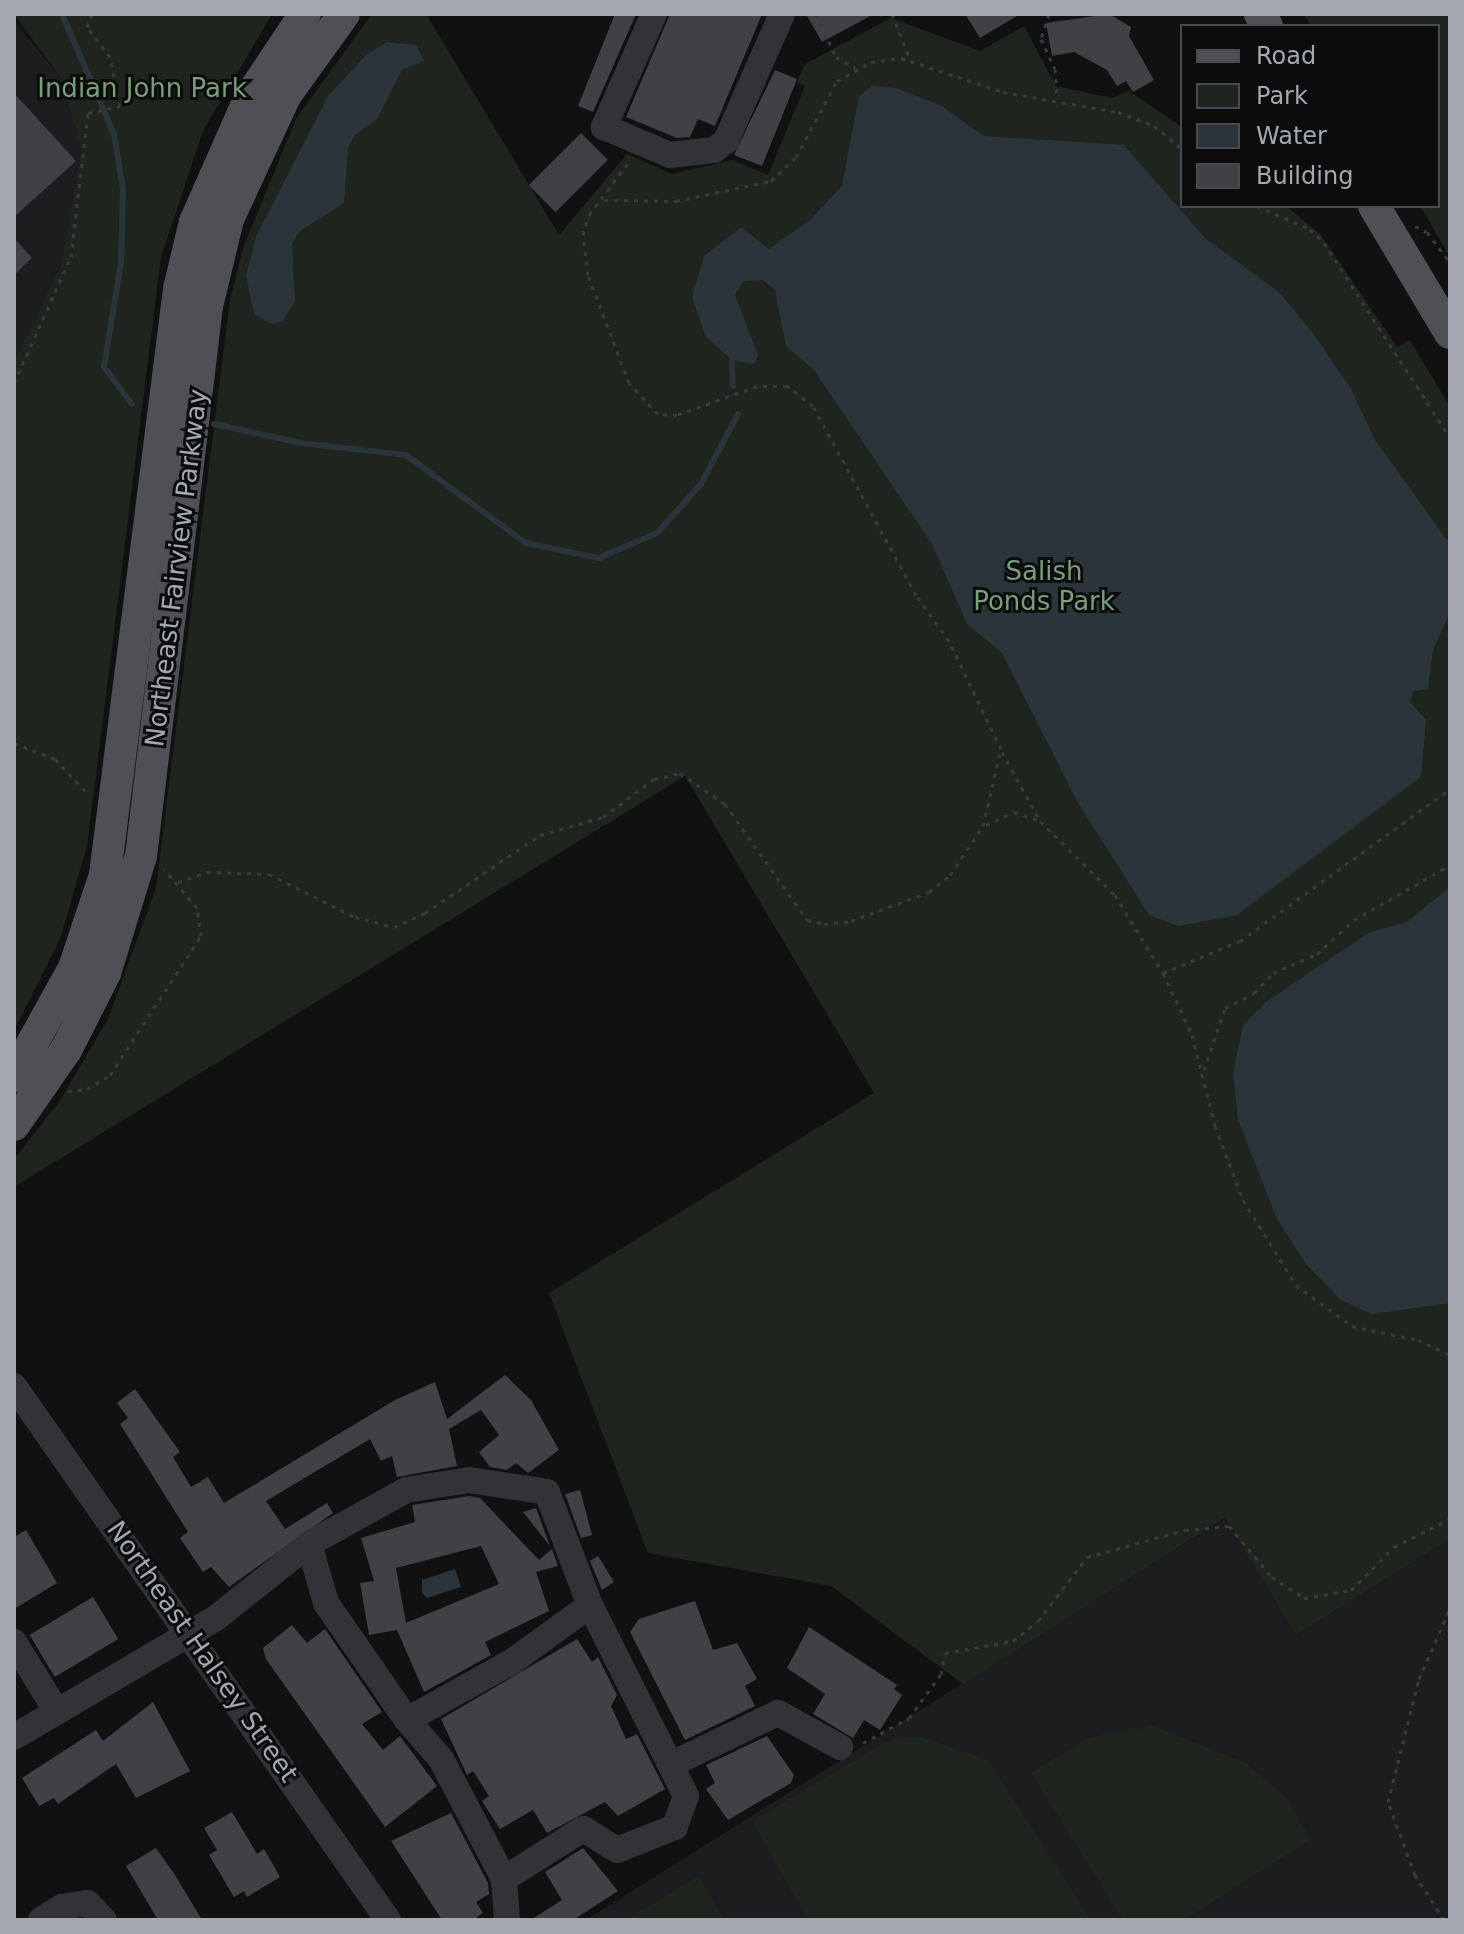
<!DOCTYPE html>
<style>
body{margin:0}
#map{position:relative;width:1464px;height:1934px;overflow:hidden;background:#111112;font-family:"DejaVu Sans",sans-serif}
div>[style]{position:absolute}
.built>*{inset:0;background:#1d1d1f}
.green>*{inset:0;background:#1d251e}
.water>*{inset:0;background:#2b343a}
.stream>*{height:6px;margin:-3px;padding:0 3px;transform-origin:3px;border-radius:3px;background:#2b343a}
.building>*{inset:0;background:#404145;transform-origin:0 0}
.path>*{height:3px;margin-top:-1.5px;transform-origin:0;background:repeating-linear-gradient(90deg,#383a3e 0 4px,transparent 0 10px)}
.minor>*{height:26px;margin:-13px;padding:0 13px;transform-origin:13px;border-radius:13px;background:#323337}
.major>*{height:32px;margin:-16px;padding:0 16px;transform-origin:16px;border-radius:16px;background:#4e5056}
span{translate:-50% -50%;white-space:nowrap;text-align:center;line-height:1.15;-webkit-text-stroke:6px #0c0c0d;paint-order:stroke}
.park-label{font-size:26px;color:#7a9d7c}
.street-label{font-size:26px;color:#a3a8b2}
.frame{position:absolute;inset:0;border:16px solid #a3a8b2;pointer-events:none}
.legend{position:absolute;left:1180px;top:24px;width:260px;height:184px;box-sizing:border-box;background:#0c0c0d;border:2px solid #484a4f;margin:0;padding:10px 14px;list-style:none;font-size:24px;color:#a3a8b2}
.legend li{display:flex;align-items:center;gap:16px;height:40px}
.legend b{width:40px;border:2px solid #484a4f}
</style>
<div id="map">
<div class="built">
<i style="clip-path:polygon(14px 21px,60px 77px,81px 150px,61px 265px,14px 360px)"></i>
<i style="clip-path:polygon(1226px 1518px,1296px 1635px,1450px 1539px,1450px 1920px,586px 1920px)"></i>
</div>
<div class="green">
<i style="clip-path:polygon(14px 14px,272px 14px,203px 131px,161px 257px,87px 846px,60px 939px,14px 1031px,14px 360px,61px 265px,81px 150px,60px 77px)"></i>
<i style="clip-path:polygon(372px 14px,426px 14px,559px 235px,627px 154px,672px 174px,733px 160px,768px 175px,805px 86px,797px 82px,805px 64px,891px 18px,980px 51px,1024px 26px,1056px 86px,1112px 98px,1129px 91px,1182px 127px,1182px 206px,1286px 206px,1321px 235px,1397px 347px,1410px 340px,1450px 407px,1450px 1539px,1296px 1635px,1225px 1518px,963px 1684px,831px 1586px,648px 1553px,549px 1293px,874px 1093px,685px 776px,14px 1187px,14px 1159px,59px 1102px,108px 1019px,156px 888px,230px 300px,243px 248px,296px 119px)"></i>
<i style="clip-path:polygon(1304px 14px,1450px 14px,1450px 257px,1420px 206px,1438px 206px,1438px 26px,1311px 26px)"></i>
<i style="clip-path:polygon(1153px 1726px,1246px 1763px,1285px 1796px,1311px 1839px,1184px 1920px,1123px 1920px,1031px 1773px,1089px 1737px)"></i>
<i style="clip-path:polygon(921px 1737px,988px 1760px,1091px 1920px,808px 1920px,752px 1821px,891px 1739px)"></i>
<i style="clip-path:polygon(699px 1876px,724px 1920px,626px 1920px)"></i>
</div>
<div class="water">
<i style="clip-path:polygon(387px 42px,416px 45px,424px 61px,402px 70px,377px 119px,355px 135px,348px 147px,344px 203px,300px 231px,292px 244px,295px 301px,282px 322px,271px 324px,254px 314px,246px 275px,256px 237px,328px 96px,367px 54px)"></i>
<i style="clip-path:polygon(872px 86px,896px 88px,942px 106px,983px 136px,1124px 145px,1205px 238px,1279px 292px,1313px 333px,1350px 387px,1375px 440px,1450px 544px,1450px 612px,1433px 650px,1428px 689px,1413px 691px,1410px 702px,1426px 720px,1421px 777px,1237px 915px,1178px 926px,1149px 915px,1077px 801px,1002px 653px,967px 624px,932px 544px,814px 370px,786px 346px,775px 290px,763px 280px,744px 281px,735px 295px,758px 355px,754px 364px,732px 360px,706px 337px,692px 297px,704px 256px,741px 227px,769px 249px,810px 220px,842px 186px,859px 96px)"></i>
<i style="clip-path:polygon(1450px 887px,1450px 1303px,1372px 1314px,1341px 1300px,1306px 1264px,1277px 1219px,1238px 1120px,1233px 1073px,1243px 1025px,1266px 1002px,1370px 932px,1407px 922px)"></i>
<i style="clip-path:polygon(455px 1569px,461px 1587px,427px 1598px,422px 1593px,422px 1580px)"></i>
</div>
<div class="stream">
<i style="left:62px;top:14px;width:131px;rotate:66.6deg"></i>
<i style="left:114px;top:134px;width:56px;rotate:80.7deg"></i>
<i style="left:123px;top:189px;width:74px;rotate:91.5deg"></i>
<i style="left:121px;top:263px;width:105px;rotate:99.3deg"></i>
<i style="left:104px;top:367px;width:46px;rotate:52.9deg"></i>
<i style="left:732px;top:360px;width:26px;rotate:88deg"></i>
<i style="left:214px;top:424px;width:89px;rotate:12.3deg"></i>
<i style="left:301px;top:443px;width:106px;rotate:6.5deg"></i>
<i style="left:406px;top:455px;width:149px;rotate:36.3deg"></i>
<i style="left:526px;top:543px;width:75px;rotate:11.6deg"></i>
<i style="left:599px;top:558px;width:63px;rotate:-23.3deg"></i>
<i style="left:657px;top:533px;width:66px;rotate:-48.1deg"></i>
<i style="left:701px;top:484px;width:79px;rotate:-62.1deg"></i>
</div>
<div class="building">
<i style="clip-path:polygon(615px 14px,636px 14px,593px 112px,578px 106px)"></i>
<i style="clip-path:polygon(670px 14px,762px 14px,715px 126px,698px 119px,690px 137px,677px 138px,626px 117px)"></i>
<i style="clip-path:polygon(806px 14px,874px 14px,822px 42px)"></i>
<i style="clip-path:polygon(965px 14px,1020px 14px,980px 38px)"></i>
<i style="clip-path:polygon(1109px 14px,1131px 27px,1129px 36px,1154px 80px,1133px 92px,1126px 81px,1117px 86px,1107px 70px,1074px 52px,1052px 56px,1046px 23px)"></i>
<i style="clip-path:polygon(775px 70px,797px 79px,762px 166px,734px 155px)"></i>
<i style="clip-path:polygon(14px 93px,76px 161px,14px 217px)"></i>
<i style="left:581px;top:133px;width:38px;height:74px;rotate:45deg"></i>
<i style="clip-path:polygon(14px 238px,32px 258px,14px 275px)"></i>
<i style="clip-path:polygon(505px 1375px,531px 1400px,559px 1450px,528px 1473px,516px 1463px,507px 1470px,490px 1467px,479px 1452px,499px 1435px,481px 1410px,449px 1429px,457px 1466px,397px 1477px,392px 1456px,381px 1461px,370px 1439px,266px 1501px,285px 1529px,327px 1503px,333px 1513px,229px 1587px,211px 1567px,203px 1572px,180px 1538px,188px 1532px,120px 1424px,128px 1418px,117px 1403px,135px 1389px,180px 1452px,173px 1457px,191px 1487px,208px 1477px,224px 1503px,395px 1400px,435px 1382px,447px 1419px)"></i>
<i style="clip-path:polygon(580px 1490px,592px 1535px,581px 1538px,565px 1494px)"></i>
<i style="clip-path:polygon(evenodd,469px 1496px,480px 1498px,539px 1560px,552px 1549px,558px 1566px,536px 1572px,549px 1611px,485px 1642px,491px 1655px,424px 1692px,397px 1630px,369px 1635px,360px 1583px,374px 1581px,361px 1538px,415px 1522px,412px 1505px,469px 1496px,481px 1546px,499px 1584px,406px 1623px,396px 1568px,481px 1546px)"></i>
<i style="clip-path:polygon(536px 1508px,550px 1546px,523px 1512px)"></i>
<i style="clip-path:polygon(26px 1530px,57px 1583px,14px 1609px,14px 1537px)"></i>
<i style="clip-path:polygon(598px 1556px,614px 1582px,602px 1590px,590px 1561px)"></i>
<i style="left:93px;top:1597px;width:49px;height:74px;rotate:59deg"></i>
<i style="clip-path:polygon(695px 1601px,713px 1650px,737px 1643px,757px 1679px,745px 1686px,755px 1706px,685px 1740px,630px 1632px,639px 1619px)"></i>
<i style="clip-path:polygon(292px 1625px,307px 1643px,325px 1629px,382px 1712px,362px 1724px,383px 1750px,400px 1736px,437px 1786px,385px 1827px,266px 1659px,263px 1648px)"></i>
<i style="clip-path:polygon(809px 1627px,897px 1685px,894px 1689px,902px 1695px,880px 1730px,864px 1720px,853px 1738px,813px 1714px,825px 1694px,787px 1668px)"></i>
<i style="clip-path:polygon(577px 1639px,592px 1662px,598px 1657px,617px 1695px,611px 1706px,626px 1739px,637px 1734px,665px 1789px,618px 1816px,605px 1802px,547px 1833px,533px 1810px,500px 1829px,482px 1801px,489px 1796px,473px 1771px,467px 1775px,441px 1719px)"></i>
<i style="clip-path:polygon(153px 1702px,190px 1771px,136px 1798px,116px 1764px,58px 1804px,54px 1798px,39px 1806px,22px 1778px,96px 1730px,103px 1741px)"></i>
<i style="clip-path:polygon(767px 1736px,794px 1775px,791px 1783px,728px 1820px,706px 1789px,715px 1783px,706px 1765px)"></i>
<i style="clip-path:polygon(232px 1812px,257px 1854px,264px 1849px,280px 1877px,247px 1897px,244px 1891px,234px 1897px,209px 1855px,217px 1850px,204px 1828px)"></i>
<i style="clip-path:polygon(451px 1813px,488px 1883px,489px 1894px,476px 1902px,483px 1913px,473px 1920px,442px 1920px,391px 1841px)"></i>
<i style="clip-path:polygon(156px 1848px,175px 1875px,202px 1920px,158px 1920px,126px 1866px)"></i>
<i style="clip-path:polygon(583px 1848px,618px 1891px,573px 1920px,531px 1920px,562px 1900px,545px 1872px)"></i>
</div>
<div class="path">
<i style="left:816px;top:14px;width:47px;rotate:65.1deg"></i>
<i style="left:836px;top:57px;width:22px;rotate:30deg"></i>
<i style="left:892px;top:14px;width:48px;rotate:68.2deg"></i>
<i style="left:1049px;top:14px;width:26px;rotate:108deg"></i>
<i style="left:1041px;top:39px;width:33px;rotate:65deg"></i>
<i style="left:1055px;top:69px;width:30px;rotate:86deg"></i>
<i style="left:604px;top:200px;width:72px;rotate:0.8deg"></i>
<i style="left:676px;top:201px;width:97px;rotate:-11.9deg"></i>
<i style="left:771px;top:181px;width:35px;rotate:-44deg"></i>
<i style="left:796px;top:157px;width:86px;rotate:-61.7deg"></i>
<i style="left:837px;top:81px;width:39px;rotate:-29deg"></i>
<i style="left:871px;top:62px;width:30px;rotate:-8deg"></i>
<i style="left:901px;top:58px;width:108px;rotate:18.4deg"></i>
<i style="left:1003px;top:92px;width:117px;rotate:9.9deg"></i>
<i style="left:1118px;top:112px;width:39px;rotate:21deg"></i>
<i style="left:1154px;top:126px;width:36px;rotate:39deg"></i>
<i style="left:1257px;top:206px;width:58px;rotate:23.5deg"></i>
<i style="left:1310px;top:229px;width:20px;rotate:45deg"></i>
<i style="left:1324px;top:243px;width:232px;rotate:57.1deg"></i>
<i style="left:1415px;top:226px;width:13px;rotate:27deg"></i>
<i style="left:1427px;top:232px;width:39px;rotate:53deg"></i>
<i style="left:14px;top:383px;width:138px;rotate:-65.7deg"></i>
<i style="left:71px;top:257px;width:145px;rotate:-83.3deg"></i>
<i style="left:88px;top:113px;width:33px;rotate:-12deg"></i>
<i style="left:120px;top:106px;width:50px;rotate:-101.5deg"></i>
<i style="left:110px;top:57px;width:38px;rotate:-127deg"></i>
<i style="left:87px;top:27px;width:14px;rotate:-69deg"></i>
<i style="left:14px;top:743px;width:44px;rotate:21.3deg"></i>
<i style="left:55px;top:759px;width:50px;rotate:46.6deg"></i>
<i style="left:1002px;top:752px;width:77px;rotate:61.1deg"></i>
<i style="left:986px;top:825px;width:31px;rotate:-25deg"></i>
<i style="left:1014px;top:812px;width:28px;rotate:19deg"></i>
<i style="left:1040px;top:821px;width:105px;rotate:44.6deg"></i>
<i style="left:1115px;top:895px;width:92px;rotate:58.4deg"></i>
<i style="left:1163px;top:973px;width:68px;rotate:64.9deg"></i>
<i style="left:1192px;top:1035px;width:94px;rotate:75.8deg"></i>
<i style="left:1215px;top:1126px;width:79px;rotate:69.3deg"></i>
<i style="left:1243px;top:1200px;width:100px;rotate:58.1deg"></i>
<i style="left:1296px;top:1285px;width:69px;rotate:36.2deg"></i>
<i style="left:1352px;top:1326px;width:67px;rotate:12deg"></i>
<i style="left:1418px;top:1340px;width:35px;rotate:25deg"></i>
<i style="left:178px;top:882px;width:31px;rotate:-19deg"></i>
<i style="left:207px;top:872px;width:62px;rotate:1.8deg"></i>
<i style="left:269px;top:874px;width:96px;rotate:26.6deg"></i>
<i style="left:355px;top:917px;width:40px;rotate:14.4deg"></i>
<i style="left:394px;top:927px;width:34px;rotate:-24deg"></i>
<i style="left:425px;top:913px;width:139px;rotate:-34.1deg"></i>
<i style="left:540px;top:835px;width:66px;rotate:-15.9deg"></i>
<i style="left:603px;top:817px;width:64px;rotate:-36.7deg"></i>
<i style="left:654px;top:779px;width:27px;rotate:-13deg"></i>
<i style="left:680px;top:773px;width:55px;rotate:34.6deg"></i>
<i style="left:725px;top:804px;width:142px;rotate:54.7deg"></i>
<i style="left:807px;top:920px;width:17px;rotate:13deg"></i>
<i style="left:824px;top:924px;width:27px;rotate:-6deg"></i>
<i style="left:851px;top:921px;width:83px;rotate:-20.4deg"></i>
<i style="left:929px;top:892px;width:27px;rotate:-39deg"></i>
<i style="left:950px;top:875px;width:59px;rotate:-56deg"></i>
<i style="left:983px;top:826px;width:79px;rotate:-76.8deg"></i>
<i style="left:1001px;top:749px;width:120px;rotate:-115.7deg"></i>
<i style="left:949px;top:641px;width:57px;rotate:-125.7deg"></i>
<i style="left:916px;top:595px;width:215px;rotate:-118.6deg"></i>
<i style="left:813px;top:406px;width:33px;rotate:-142deg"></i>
<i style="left:787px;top:386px;width:30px;rotate:180deg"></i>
<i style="left:757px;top:386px;width:85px;rotate:160.1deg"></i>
<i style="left:677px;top:415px;width:19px;rotate:-177deg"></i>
<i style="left:658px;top:414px;width:42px;rotate:-133.1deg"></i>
<i style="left:629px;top:383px;width:116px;rotate:-110.8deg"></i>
<i style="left:588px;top:275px;width:40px;rotate:-97.1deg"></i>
<i style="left:583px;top:235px;width:21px;rotate:-73deg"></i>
<i style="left:589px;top:215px;width:65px;rotate:-53.1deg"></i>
<i style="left:1163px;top:973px;width:83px;rotate:-22.6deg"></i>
<i style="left:1240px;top:941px;width:259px;rotate:-35.9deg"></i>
<i style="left:1204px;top:1070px;width:65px;rotate:-71.3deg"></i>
<i style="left:1225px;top:1008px;width:33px;rotate:-27deg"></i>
<i style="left:1254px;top:993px;width:28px;rotate:-46deg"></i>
<i style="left:1273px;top:973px;width:48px;rotate:-23.4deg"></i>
<i style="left:1317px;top:954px;width:50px;rotate:-42.6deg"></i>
<i style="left:1354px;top:920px;width:111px;rotate:-29.8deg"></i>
<i style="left:68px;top:1091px;width:19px;rotate:-6deg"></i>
<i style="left:87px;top:1089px;width:27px;rotate:-31deg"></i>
<i style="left:110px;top:1075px;width:166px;rotate:-56.8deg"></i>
<i style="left:201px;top:936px;width:28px;rotate:-98deg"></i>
<i style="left:197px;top:908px;width:51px;rotate:-130.2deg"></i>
<i style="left:863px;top:1743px;width:52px;rotate:-28.5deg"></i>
<i style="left:909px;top:1718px;width:54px;rotate:-54deg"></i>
<i style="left:941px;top:1674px;width:21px;rotate:-79deg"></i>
<i style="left:945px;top:1653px;width:69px;rotate:-10deg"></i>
<i style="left:1013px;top:1641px;width:32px;rotate:-39deg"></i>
<i style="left:1038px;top:1621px;width:81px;rotate:-52.6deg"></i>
<i style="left:1087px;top:1557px;width:102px;rotate:-15.4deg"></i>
<i style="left:1185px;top:1530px;width:44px;rotate:-5.2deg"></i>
<i style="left:1229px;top:1526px;width:67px;rotate:49.9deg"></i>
<i style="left:1272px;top:1577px;width:38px;rotate:33deg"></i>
<i style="left:1304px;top:1598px;width:48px;rotate:-9.7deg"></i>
<i style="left:1351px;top:1590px;width:61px;rotate:-45deg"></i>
<i style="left:1394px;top:1547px;width:63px;rotate:-26.6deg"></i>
<i style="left:1444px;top:1920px;width:54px;rotate:-122.8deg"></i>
<i style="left:1415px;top:1875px;width:78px;rotate:-110.3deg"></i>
<i style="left:1388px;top:1802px;width:127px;rotate:-75.9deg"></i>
<i style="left:1419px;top:1679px;width:77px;rotate:-66.4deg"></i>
</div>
<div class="minor">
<i style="left:654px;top:14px;width:124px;rotate:113.9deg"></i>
<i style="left:604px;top:127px;width:72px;rotate:23deg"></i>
<i style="left:670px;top:155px;width:44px;rotate:-6.5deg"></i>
<i style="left:714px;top:150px;width:15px;rotate:-37deg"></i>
<i style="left:726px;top:141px;width:139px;rotate:-66.2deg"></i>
<i style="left:14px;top:1386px;width:652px;rotate:54.99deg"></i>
<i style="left:309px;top:1544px;width:111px;rotate:-29.1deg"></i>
<i style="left:406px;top:1490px;width:64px;rotate:-9deg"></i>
<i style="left:469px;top:1480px;width:79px;rotate:8.7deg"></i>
<i style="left:547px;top:1492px;width:121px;rotate:69.2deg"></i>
<i style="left:14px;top:1642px;width:82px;rotate:58.4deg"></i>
<i style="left:407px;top:1720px;width:52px;rotate:48.9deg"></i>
<i style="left:441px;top:1759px;width:136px;rotate:62.3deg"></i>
<i style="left:14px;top:1737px;width:234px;rotate:-30.5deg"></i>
<i style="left:216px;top:1618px;width:119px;rotate:-38.5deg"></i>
<i style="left:309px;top:1544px;width:61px;rotate:73.9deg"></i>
<i style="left:326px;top:1603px;width:142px;rotate:55.3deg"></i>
<i style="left:407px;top:1720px;width:121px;rotate:-29.1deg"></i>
<i style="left:513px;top:1661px;width:95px;rotate:-36deg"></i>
<i style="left:590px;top:1605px;width:214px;rotate:63.3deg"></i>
<i style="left:686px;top:1796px;width:33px;rotate:110deg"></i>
<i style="left:675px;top:1827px;width:62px;rotate:158.4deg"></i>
<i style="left:617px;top:1850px;width:40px;rotate:-148deg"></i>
<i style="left:583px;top:1829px;width:93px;rotate:147.7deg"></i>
<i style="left:504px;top:1879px;width:41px;rotate:85.8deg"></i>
<i style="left:674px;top:1763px;width:115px;rotate:-25.7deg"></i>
<i style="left:778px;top:1713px;width:71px;rotate:28.7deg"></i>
<i style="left:41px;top:1920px;width:25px;rotate:-32deg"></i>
<i style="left:62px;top:1907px;width:26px;rotate:-9deg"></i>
<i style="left:88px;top:1903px;width:23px;rotate:47deg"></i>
</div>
<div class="major">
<i style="left:1260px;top:14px;width:14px;rotate:60deg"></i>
<i style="left:1374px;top:206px;width:148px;rotate:59.1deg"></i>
<i style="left:14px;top:1076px;width:124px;rotate:-60.9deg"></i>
<i style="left:74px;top:968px;width:98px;rotate:-71.6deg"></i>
<i style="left:105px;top:875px;width:591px;rotate:-82.8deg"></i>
<i style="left:179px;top:289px;width:69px;rotate:-76.6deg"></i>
<i style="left:195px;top:222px;width:139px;rotate:-66.2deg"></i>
<i style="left:251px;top:95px;width:97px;rotate:-56.3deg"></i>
<i style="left:14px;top:1125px;width:91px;rotate:-55.3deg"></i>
<i style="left:66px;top:1050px;width:86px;rotate:-63.1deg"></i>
<i style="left:105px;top:973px;width:122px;rotate:-72.9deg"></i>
<i style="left:141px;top:856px;width:554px;rotate:-83.16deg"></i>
<i style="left:207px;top:306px;width:89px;rotate:-76.4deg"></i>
<i style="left:228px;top:219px;width:136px;rotate:-65.1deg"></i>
<i style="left:285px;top:96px;width:101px;rotate:-54.3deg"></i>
</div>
<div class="park-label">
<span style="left:142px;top:89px">Indian John Park</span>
<span style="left:1044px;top:587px">Salish<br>Ponds Park</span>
</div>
<div class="street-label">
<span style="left:177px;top:568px;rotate:-83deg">Northeast Fairview Parkway</span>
<span style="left:202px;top:1652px;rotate:55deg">Northeast Halsey Street</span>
</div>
<div class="frame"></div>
<ul class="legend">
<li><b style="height:10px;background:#4e5056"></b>Road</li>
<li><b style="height:22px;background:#1d251e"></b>Park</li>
<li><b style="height:22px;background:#2b343a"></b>Water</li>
<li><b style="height:22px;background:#404145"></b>Building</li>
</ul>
</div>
